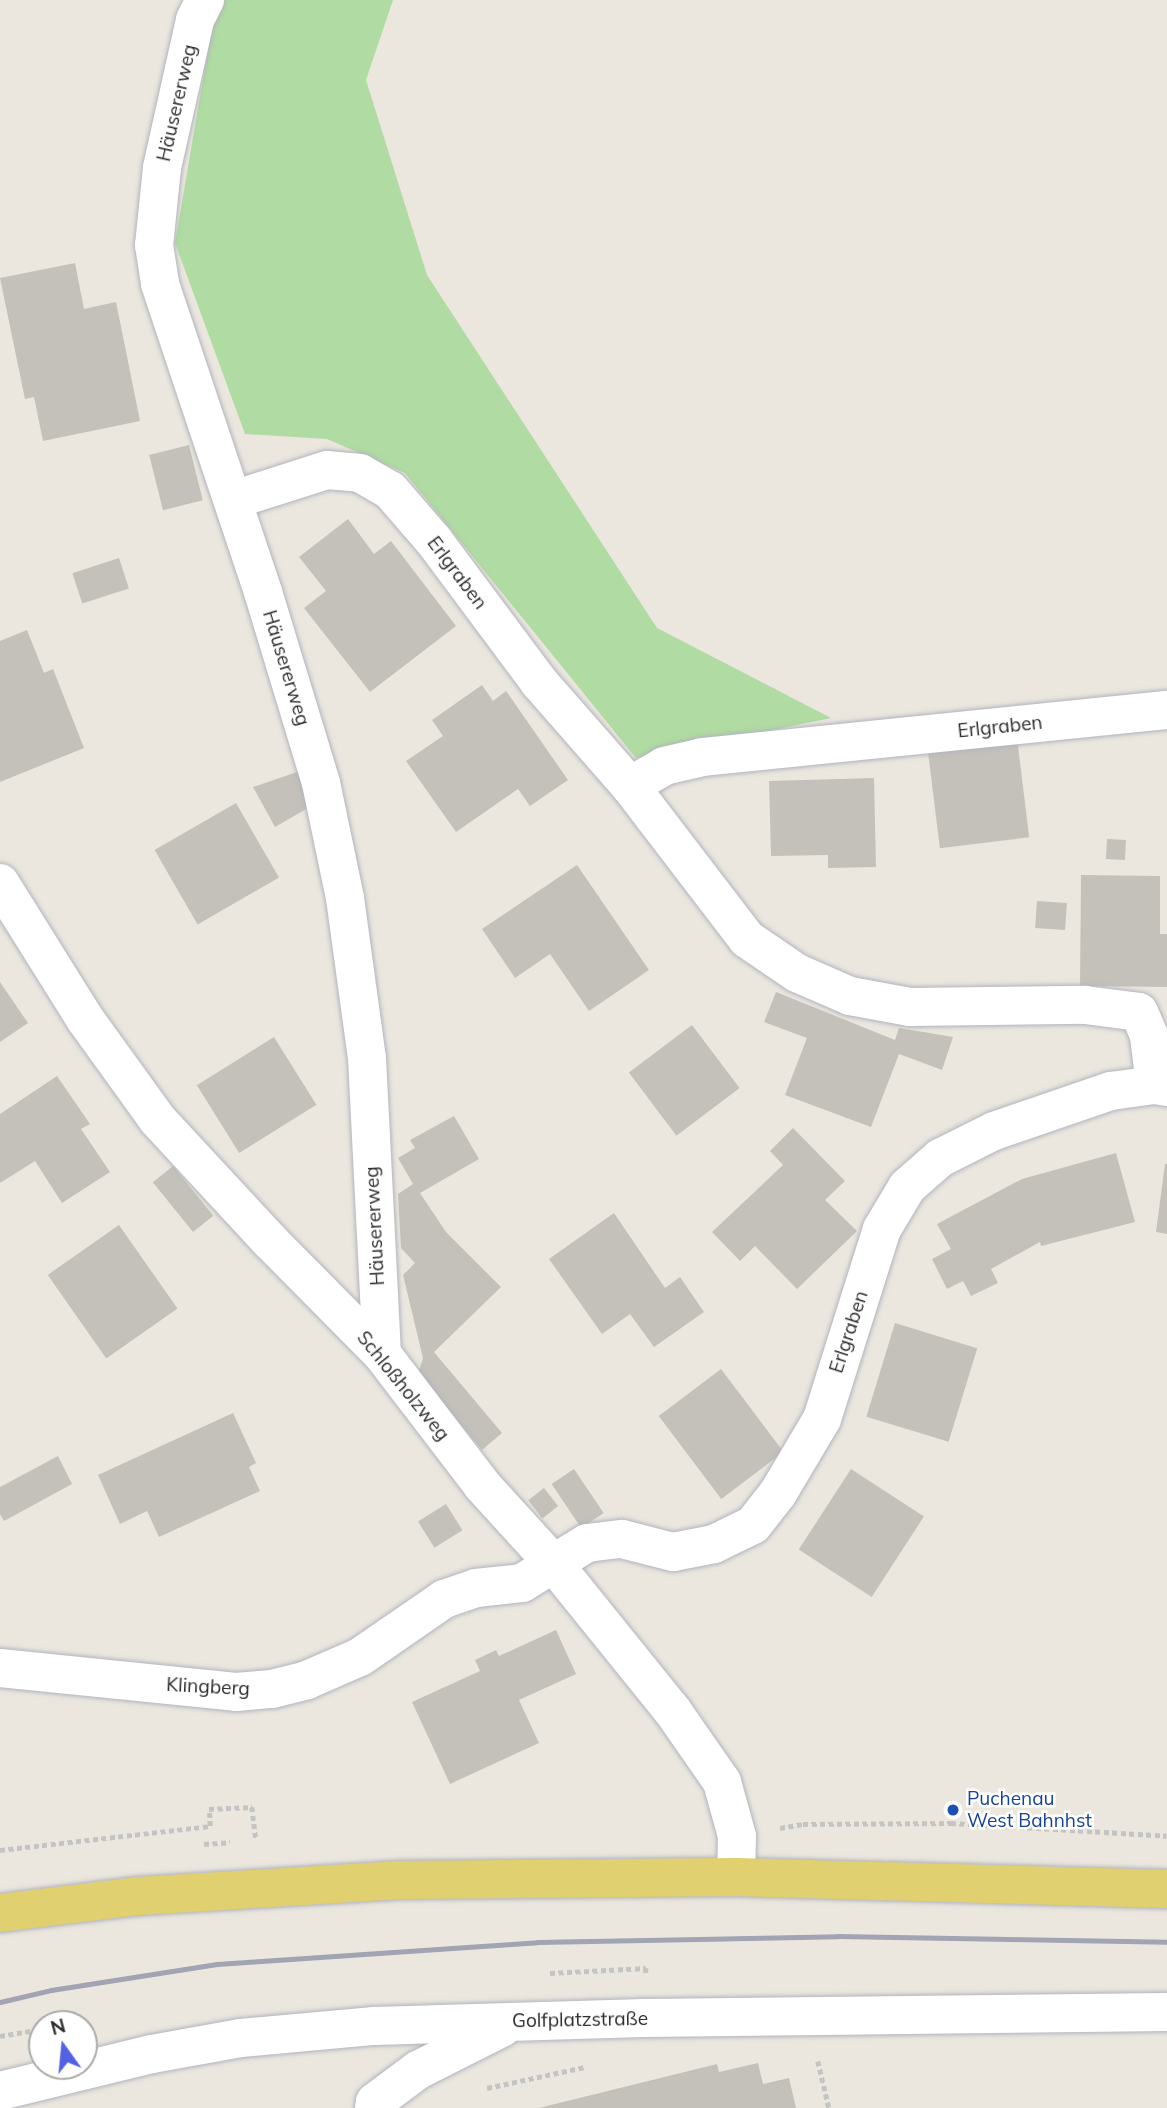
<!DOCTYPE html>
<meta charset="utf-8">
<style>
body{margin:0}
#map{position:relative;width:1167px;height:2108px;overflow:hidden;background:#ebe7df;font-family:Mulish,sans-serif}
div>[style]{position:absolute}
.green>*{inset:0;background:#b0dba2}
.building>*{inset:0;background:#c4c1ba;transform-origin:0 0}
.path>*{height:4.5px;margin-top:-2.25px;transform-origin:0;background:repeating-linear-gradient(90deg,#c4c4c4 0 5px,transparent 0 8.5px)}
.roads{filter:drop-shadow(0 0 2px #b2b4bd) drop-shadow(0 0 2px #b2b4bd)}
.minor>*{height:38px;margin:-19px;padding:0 19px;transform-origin:19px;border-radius:19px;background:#fff}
.major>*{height:38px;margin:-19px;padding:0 19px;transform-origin:19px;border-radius:19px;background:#e0d06f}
.rail>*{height:5px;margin:-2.5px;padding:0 2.5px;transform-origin:2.5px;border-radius:2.5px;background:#a2a3b3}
.dots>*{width:19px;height:19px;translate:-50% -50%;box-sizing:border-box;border:4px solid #fff;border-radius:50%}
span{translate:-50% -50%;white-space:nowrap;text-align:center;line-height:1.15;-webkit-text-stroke:5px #fff;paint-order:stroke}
.street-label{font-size:19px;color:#2b2b2b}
.transit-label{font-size:19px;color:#164399}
.left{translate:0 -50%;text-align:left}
.north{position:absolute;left:28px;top:2010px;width:70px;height:70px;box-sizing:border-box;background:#fff;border:2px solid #aaa;border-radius:50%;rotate:345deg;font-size:19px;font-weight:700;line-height:28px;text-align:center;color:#2b2b2b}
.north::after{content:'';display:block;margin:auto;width:24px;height:32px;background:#5361e4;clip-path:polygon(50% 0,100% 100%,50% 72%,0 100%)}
</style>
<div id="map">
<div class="green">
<i style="clip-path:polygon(225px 0,393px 0,366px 80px,427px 275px,657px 628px,831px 718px,636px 758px,405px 473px,327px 439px,245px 434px,175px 243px,212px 26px)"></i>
</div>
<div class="building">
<i style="clip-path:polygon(75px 263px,84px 309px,116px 302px,140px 421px,43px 441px,34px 397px,25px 399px,0 278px)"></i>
<i style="left:189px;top:445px;width:57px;height:41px;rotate:76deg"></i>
<i style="clip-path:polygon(348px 519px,374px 554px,391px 541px,456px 626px,370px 692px,304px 608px,326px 591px,299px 557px)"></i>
<i style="left:119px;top:558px;width:32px;height:49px;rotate:72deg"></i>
<i style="clip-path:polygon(27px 630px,44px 673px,53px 669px,84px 748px,0 782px,0 641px)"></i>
<i style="clip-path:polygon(482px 685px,493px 701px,506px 691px,568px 780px,530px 806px,518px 789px,456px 832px,406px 761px,443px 736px,432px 720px)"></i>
<i style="left:1017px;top:738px;width:100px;height:90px;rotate:83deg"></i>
<i style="clip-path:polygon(300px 771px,308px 808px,275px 827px,253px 787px)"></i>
<i style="clip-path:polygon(874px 778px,876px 867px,828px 868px,828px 855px,771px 856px,769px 781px)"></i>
<i style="left:236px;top:803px;width:86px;height:94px;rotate:60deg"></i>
<i style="left:1107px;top:839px;width:19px;height:20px;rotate:3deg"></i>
<i style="clip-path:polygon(577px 865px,649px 970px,589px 1011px,550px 954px,515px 978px,482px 929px)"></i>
<i style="clip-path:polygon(1081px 875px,1160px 876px,1160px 934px,1167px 934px,1167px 987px,1080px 986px)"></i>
<i style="left:1037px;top:901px;width:30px;height:27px;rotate:4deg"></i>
<i style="clip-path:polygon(0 982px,28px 1023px,0 1042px)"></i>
<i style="clip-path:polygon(776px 992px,895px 1040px,899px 1028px,953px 1037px,942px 1070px,899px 1054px,871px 1127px,785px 1095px,807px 1038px,764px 1022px)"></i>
<i style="left:692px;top:1025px;width:79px;height:79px;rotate:53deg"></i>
<i style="left:274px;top:1037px;width:80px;height:91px;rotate:58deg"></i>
<i style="clip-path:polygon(57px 1076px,90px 1124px,81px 1129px,110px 1172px,62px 1203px,35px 1161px,0 1183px,0 1114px)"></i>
<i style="clip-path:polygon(454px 1116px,479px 1159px,420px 1193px,446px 1232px,501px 1287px,434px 1352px,502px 1433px,482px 1450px,418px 1374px,423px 1358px,403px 1275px,415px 1263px,401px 1248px,398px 1194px,413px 1184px,398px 1158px,415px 1148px,410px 1140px)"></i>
<i style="clip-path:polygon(793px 1128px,845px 1181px,825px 1200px,857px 1231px,797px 1289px,755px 1246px,740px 1261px,712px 1232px,783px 1165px,770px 1151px)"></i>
<i style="clip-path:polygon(1116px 1153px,1135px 1222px,1041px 1246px,1040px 1242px,991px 1269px,998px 1283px,971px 1296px,963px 1281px,947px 1289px,932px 1259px,951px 1249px,937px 1224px,1022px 1179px)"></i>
<i style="clip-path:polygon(1165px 1164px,1167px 1164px,1167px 1234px,1156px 1232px)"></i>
<i style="left:173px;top:1166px;width:64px;height:26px;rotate:51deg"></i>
<i style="clip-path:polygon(614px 1213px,665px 1288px,680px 1277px,704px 1312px,654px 1347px,630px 1314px,602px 1334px,549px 1259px)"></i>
<i style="left:119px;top:1225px;width:102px;height:87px;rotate:55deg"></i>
<i style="left:895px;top:1323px;width:86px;height:98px;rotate:17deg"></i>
<i style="left:721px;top:1369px;width:104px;height:78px;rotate:53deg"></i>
<i style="clip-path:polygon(233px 1413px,256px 1463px,249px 1467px,260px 1491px,159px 1537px,147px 1511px,120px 1524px,98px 1475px)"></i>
<i style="clip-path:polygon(58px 1456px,72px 1484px,4px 1521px,0 1514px,0 1487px)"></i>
<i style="left:574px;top:1469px;width:53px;height:27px;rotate:56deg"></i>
<i style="left:851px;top:1469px;width:87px;height:96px;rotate:33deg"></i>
<i style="left:544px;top:1488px;width:23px;height:20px;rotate:52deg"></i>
<i style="left:446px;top:1504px;width:31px;height:33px;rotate:58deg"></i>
<i style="clip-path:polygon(556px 1630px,576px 1674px,519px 1700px,539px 1743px,450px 1784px,412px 1702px,480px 1671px,475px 1660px,496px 1650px,499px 1656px)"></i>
<i style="clip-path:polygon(758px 2063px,763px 2084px,789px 2078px,796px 2108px,539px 2108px,717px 2064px,719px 2072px)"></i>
</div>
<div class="path">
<i style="left:780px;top:1828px;width:23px;rotate:-10deg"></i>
<i style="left:803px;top:1824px;width:148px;rotate:-0.4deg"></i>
<i style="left:951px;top:1823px;width:216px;rotate:3.4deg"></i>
<i style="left:204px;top:1844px;width:26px;rotate:-4deg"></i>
<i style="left:0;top:1850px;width:211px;rotate:-6.5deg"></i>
<i style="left:210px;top:1826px;width:17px;rotate:-93deg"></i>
<i style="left:209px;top:1809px;width:43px;rotate:-2.7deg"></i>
<i style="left:252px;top:1807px;width:34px;rotate:83deg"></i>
<i style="left:550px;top:1973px;width:96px;rotate:-3deg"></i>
<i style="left:646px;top:1968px;width:7px;rotate:90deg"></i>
<i style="left:69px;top:2024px;width:14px;rotate:-8deg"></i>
<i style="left:0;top:2036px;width:43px;rotate:-9.5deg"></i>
<i style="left:818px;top:2061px;width:48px;rotate:76.8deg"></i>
<i style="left:487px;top:2088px;width:100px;rotate:-12.1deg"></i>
</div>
<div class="roads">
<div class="minor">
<i style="left:205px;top:0;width:22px;rotate:117deg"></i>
<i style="left:195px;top:20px;width:152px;rotate:102.6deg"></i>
<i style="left:162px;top:168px;width:77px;rotate:95.9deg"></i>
<i style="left:154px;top:245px;width:39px;rotate:81deg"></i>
<i style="left:160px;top:284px;width:325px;rotate:71.5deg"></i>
<i style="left:263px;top:592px;width:200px;rotate:73.1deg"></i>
<i style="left:321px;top:783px;width:117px;rotate:78.2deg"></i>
<i style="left:345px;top:898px;width:162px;rotate:82.2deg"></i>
<i style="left:367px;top:1058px;width:296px;rotate:87.1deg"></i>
<i style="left:233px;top:500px;width:99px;rotate:-17.7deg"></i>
<i style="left:327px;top:470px;width:33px;rotate:5deg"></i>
<i style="left:360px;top:473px;width:34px;rotate:30deg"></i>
<i style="left:390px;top:490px;width:67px;rotate:49.2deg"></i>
<i style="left:434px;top:541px;width:176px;rotate:53.3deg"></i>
<i style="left:539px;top:682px;width:138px;rotate:48.8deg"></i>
<i style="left:630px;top:786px;width:193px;rotate:52.6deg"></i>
<i style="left:747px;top:939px;width:60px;rotate:34.2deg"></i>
<i style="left:797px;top:973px;width:58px;rotate:23.5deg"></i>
<i style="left:850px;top:996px;width:61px;rotate:10.4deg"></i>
<i style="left:910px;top:1007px;width:175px;rotate:-0.7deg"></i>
<i style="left:1085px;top:1005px;width:54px;rotate:7.4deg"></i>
<i style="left:1139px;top:1012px;width:26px;rotate:67deg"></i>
<i style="left:1149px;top:1036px;width:49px;rotate:83deg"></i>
<i style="left:630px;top:786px;width:39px;rotate:-30deg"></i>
<i style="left:664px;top:766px;width:40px;rotate:-13deg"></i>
<i style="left:703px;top:757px;width:466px;rotate:-5.8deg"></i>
<i style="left:0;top:883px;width:160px;rotate:58deg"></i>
<i style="left:85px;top:1019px;width:123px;rotate:54.2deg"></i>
<i style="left:157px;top:1119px;width:165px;rotate:47.2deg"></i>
<i style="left:269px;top:1240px;width:161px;rotate:45.3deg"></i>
<i style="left:382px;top:1354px;width:165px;rotate:52.6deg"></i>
<i style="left:482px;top:1485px;width:107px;rotate:47.7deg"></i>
<i style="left:554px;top:1564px;width:188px;rotate:51.1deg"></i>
<i style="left:672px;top:1710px;width:88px;rotate:55.2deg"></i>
<i style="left:722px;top:1782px;width:56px;rotate:74.5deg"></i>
<i style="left:737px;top:1836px;width:41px;rotate:91.4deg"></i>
<i style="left:0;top:1668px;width:237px;rotate:5.8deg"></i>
<i style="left:236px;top:1692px;width:36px;rotate:-5deg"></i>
<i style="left:272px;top:1689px;width:36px;rotate:-14deg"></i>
<i style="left:307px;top:1680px;width:58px;rotate:-23.5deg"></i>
<i style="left:360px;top:1657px;width:102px;rotate:-34.6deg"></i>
<i style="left:444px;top:1599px;width:34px;rotate:-19deg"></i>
<i style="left:476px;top:1588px;width:46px;rotate:-6.2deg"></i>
<i style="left:522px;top:1583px;width:76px;rotate:-31.6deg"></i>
<i style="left:587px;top:1543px;width:35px;rotate:-7deg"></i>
<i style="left:622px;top:1539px;width:53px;rotate:14.3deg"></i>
<i style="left:673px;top:1552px;width:42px;rotate:-11deg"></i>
<i style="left:714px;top:1544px;width:43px;rotate:-26deg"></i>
<i style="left:753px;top:1525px;width:41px;rotate:-52deg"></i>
<i style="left:778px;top:1493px;width:86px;rotate:-59.3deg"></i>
<i style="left:822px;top:1419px;width:199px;rotate:-72.5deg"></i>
<i style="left:882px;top:1229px;width:49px;rotate:-59.2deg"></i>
<i style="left:907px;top:1187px;width:44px;rotate:-41.3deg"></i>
<i style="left:940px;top:1158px;width:60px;rotate:-26.6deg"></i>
<i style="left:994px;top:1131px;width:124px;rotate:-18.9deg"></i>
<i style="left:1111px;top:1091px;width:44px;rotate:-7.8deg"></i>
<i style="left:1155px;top:1085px;width:12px;rotate:9deg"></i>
<i style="left:0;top:2091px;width:156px;rotate:-13.7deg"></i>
<i style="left:152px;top:2054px;width:90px;rotate:-10.2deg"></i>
<i style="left:241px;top:2038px;width:134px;rotate:-5.2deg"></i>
<i style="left:374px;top:2026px;width:270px;rotate:-1.7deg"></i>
<i style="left:644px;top:2018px;width:523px;rotate:-0.66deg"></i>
<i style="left:374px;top:2108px;width:6px;rotate:-81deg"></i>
<i style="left:375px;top:2102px;width:54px;rotate:-36.7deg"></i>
<i style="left:418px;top:2070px;width:95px;rotate:-26.8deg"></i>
</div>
<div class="major">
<i style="left:0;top:1913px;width:140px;rotate:-7deg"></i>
<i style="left:139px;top:1896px;width:262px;rotate:-3.5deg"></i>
<i style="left:401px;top:1880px;width:335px;rotate:-0.5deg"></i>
<i style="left:736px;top:1877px;width:431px;rotate:1.6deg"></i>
</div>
</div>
<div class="rail">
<i style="left:0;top:2002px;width:52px;rotate:-13.2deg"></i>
<i style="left:51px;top:1990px;width:168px;rotate:-8.9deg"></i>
<i style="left:217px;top:1964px;width:321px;rotate:-3.9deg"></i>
<i style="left:537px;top:1942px;width:301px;rotate:-1.1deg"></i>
<i style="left:838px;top:1936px;width:329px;rotate:1deg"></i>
</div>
<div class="dots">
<i style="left:953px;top:1810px;background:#1a4fb4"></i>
</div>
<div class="street-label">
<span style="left:177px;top:103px;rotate:-77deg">Häusererweg</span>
<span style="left:457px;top:573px;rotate:53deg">Erlgraben</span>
<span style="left:286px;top:668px;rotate:73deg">Häusererweg</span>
<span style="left:1000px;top:727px;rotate:-6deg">Erlgraben</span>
<span style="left:375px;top:1226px;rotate:-93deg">Häusererweg</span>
<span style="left:849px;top:1332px;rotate:-72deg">Erlgraben</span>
<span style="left:403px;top:1386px;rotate:51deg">Schloßholzweg</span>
<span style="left:208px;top:1687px;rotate:3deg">Klingberg</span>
<span style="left:580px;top:2020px;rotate:-1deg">Golfplatzstraße</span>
</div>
<div class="transit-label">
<span class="left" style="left:967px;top:1810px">Puchenau<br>West Bahnhst</span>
</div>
<div class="north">N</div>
</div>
